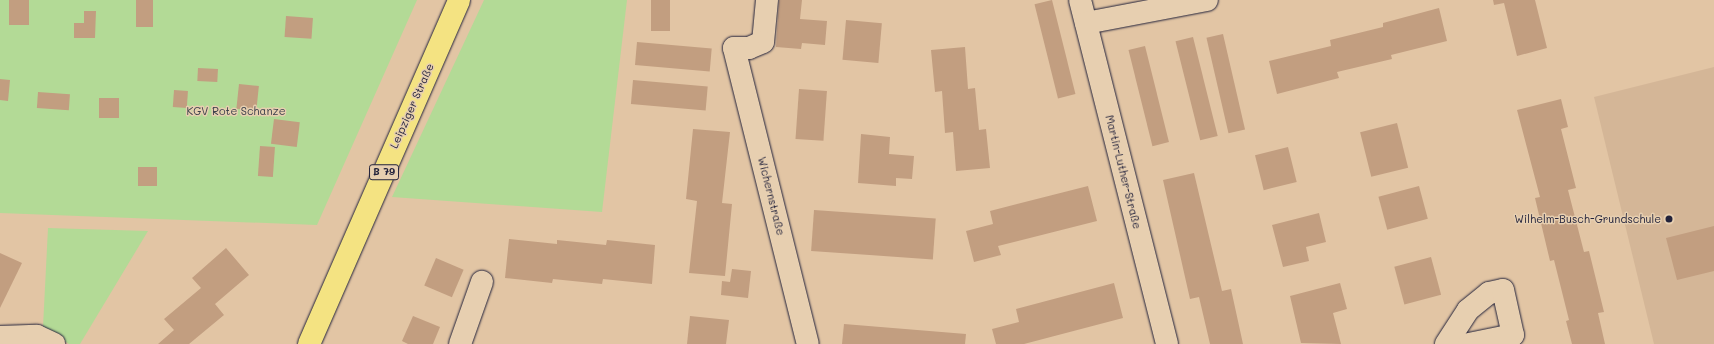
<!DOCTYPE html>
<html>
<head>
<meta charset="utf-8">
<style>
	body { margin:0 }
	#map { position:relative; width:1714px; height:344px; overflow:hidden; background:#e2c5a4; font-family:Mali,sans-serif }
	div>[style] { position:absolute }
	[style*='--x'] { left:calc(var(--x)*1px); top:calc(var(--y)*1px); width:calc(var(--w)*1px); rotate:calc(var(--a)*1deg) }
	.built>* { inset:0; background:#d4b697 }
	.green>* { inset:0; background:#b3da96 }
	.building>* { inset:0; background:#c29e80; transform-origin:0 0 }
	.roads { filter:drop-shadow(0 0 1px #22223b) drop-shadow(0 0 1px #22223b) }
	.minor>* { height:22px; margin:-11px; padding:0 11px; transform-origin:11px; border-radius:11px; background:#e7cfb0 }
	.major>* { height:22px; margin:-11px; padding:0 11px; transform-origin:11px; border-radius:11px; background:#f4e382 }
	.dots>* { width:11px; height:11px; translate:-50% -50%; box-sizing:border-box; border:2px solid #e7cfb0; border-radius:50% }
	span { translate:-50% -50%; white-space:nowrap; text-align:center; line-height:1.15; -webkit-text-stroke:3px #e7cfb0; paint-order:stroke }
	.shield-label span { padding:1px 3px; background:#e7cfb0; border:1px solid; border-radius:3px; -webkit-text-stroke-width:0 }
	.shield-label { font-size:10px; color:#22223b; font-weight:700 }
	.street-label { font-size:11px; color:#22223b }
	.park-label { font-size:11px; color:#383e49 }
	.poi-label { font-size:11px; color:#22223b }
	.right { translate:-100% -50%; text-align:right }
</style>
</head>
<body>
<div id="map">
	<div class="built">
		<i style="clip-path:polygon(1714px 67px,1714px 344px,1654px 344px,1594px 97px)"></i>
	</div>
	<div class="green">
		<i style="clip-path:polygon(0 0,417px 0,317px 225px,0 213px)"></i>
		<i style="clip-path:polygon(484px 0,627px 0,602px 212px,392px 197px)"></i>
		<i style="clip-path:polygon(48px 228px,148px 231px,80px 344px,69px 344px,43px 327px)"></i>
	</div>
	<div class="building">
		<i style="left:9px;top:0;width:20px;height:25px"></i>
		<i style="left:136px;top:0;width:17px;height:27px"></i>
		<i style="left:651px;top:0;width:19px;height:31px"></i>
		<i style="clip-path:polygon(779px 0,802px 0,800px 19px,827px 21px,825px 45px,802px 43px,801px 49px,776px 47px)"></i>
		<i style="left:1052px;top:0;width:97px;height:18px;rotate:76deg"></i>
		<i style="clip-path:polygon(1493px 0,1535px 0,1547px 48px,1517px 56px,1504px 3px,1494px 5px)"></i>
		<i style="clip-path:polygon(1439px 8px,1447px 41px,1391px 55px,1392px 59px,1337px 72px,1339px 78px,1277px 94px,1269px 61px,1331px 46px,1330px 40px,1383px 27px,1383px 23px)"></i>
		<i style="clip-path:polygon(84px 11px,96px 11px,95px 38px,74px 38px,74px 23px,84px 23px)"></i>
		<i style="left:286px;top:16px;width:27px;height:21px;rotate:4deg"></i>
		<i style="left:846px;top:20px;width:36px;height:40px;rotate:5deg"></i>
		<i style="left:1223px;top:34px;width:98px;height:17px;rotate:77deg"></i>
		<i style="left:1193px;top:37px;width:102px;height:18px;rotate:76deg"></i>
		<i style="left:637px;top:42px;width:75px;height:23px;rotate:5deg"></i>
		<i style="left:1145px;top:46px;width:99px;height:17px;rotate:76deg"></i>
		<i style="clip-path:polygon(965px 47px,968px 89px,975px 88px,979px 130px,986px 129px,990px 168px,956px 171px,953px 132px,945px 133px,942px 91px,935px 92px,931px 50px)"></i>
		<i style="left:198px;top:68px;width:20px;height:13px;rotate:3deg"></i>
		<i style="clip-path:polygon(0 79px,10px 80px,8px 101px,0 100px)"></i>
		<i style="left:633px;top:80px;width:75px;height:24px;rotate:5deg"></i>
		<i style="left:239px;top:84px;width:20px;height:25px;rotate:6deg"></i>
		<i style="left:799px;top:89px;width:28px;height:50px;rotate:4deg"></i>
		<i style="left:174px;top:90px;width:14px;height:17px;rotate:4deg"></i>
		<i style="left:38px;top:92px;width:32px;height:16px;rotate:4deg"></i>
		<i style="left:99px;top:98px;width:20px;height:20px"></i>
		<i style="clip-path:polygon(1561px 99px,1568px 127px,1561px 129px,1576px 188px,1568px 190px,1584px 252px,1589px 251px,1604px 312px,1598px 313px,1605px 344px,1572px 344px,1566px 321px,1569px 320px,1554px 260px,1550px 261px,1535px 198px,1540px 197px,1517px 110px)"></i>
		<i style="left:274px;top:119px;width:26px;height:25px;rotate:7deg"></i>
		<i style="left:1397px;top:123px;width:46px;height:38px;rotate:76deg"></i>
		<i style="clip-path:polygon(693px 129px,730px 132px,722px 203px,732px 204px,725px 276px,689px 273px,697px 201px,686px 199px)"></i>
		<i style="clip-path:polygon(861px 134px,890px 137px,889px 154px,914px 156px,912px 179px,896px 178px,896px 186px,858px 183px)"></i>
		<i style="left:260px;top:146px;width:15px;height:30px;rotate:4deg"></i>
		<i style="left:1288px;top:147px;width:36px;height:34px;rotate:76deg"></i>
		<i style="left:138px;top:167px;width:19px;height:19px"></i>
		<i style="clip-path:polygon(1194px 173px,1222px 291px,1231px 289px,1243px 344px,1210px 344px,1199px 297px,1190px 299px,1163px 180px)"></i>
		<i style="clip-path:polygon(1088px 186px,1097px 221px,998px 246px,1001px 255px,974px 262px,966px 231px,993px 224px,990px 211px)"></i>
		<i style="left:1419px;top:186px;width:34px;height:42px;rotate:75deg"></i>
		<i style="left:814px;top:210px;width:122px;height:41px;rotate:4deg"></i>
		<i style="clip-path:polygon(1319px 213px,1326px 242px,1306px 247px,1309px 261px,1283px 267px,1272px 225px)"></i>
		<i style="clip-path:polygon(1714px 226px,1714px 271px,1677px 280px,1666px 238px)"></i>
		<i style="clip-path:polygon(509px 239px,557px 244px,557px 240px,606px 245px,607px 240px,655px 245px,652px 284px,603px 279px,602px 284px,553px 279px,552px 283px,505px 278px)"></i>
		<i style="clip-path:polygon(226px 248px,249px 275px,215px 304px,224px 315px,189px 344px,158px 344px,174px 330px,164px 319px,201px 288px,192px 278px)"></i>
		<i style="clip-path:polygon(0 253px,22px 263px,0 308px)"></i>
		<i style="left:1431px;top:257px;width:39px;height:38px;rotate:75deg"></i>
		<i style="left:436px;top:258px;width:30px;height:30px;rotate:23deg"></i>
		<i style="clip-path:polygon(732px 269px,751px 271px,748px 298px,721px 295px,722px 281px,730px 282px)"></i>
		<i style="clip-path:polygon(1114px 283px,1123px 318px,1024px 344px,996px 344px,992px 329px,1019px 322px,1016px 309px)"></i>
		<i style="clip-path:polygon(1340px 283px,1347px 309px,1333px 313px,1341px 344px,1301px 343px,1290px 296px)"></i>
		<i style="clip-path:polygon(413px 316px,440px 327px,433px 344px,408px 344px,402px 341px)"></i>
		<i style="clip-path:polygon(690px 316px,729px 320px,726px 344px,687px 344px)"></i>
		<i style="clip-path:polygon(844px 324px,966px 334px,965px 344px,842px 344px)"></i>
	</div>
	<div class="roads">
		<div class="minor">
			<i style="--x:767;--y:0;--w:42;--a:95.4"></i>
			<i style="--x:763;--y:42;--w:15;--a:157"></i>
			<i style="--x:749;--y:48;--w:15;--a:180"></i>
			<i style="--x:734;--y:48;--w:305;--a:76"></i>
			<i style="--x:1080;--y:0;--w:355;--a:75.8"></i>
			<i style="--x:1086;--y:23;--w:123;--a:-10.8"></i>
			<i style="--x:0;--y:337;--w:37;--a:-2"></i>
			<i style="--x:37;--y:336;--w:19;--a:25"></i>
			<i style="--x:460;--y:344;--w:66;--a:-70.5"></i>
			<i style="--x:1446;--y:344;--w:40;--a:-57.1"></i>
			<i style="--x:1468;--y:310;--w:27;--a:-39"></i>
			<i style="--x:1489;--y:293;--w:14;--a:-12"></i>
			<i style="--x:1503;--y:290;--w:46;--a:77.5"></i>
			<i style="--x:1513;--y:335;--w:45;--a:168.4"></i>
		</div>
		<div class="major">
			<i style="--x:309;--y:344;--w:375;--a:-66.4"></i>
		</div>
	</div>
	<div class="dots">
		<i style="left:1669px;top:219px;background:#22223b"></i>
	</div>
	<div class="shield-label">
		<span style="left:384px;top:172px">B 79</span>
	</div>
	<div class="street-label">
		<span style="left:412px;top:106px;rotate:-66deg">Leipziger Straße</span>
		<span style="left:1123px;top:172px;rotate:76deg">Martin-Luther-Straße</span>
		<span style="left:771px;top:196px;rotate:76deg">Wichernstraße</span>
	</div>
	<div class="park-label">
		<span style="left:236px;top:111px">KGV Rote Schanze</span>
	</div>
	<div class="poi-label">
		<span class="right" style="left:1661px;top:219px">Wilhelm-Busch-Grundschule</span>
	</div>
</div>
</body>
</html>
